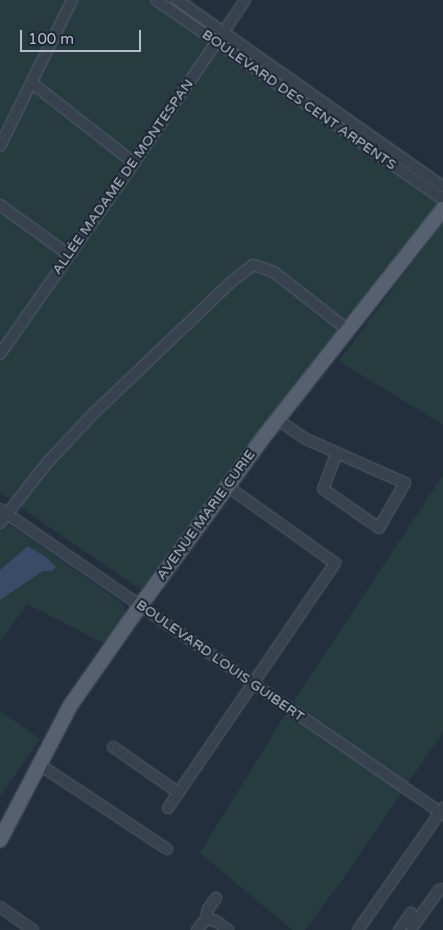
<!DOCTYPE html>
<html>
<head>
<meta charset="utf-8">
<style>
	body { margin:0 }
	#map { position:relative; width:443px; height:930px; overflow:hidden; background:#242f3e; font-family:"Varela Round",sans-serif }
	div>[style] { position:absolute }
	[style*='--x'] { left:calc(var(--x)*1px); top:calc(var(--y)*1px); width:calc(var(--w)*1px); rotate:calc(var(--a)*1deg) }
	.green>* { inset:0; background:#263c3f }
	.water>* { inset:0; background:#394c67 }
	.roads { filter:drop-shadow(0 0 1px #565f6c) drop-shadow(0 0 1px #565f6c) }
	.minor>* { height:10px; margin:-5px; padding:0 5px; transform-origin:5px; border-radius:5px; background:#38414e }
	.major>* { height:14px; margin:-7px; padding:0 7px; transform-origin:7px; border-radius:7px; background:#56606e }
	span { translate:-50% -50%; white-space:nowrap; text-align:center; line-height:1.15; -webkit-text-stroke:4.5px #1d2633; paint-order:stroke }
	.street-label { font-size:14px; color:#b4bcc9 }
	.scale { position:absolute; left:20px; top:30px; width:121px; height:22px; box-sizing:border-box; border:2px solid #b4bcc9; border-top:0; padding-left:6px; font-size:15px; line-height:18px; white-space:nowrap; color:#b4bcc9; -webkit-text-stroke:4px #1d2633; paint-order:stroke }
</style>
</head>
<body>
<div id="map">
	<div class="green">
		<i style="clip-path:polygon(0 0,191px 0,443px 178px,443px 197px,141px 590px,0 493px)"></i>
		<i style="clip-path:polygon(443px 222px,443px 425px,339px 361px)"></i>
		<i style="clip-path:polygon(443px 475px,443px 732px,345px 876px,305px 930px,292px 930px,200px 853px,291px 705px)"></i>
		<i style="clip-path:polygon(0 518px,124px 604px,125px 615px,105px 644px,27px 604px,0 642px)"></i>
		<i style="clip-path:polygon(0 711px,40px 739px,0 796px)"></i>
	</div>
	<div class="water">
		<i style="clip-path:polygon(28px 546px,47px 558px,56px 567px,52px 571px,43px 571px,0 600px,0 570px)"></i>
	</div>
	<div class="roads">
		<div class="minor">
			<i style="--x:156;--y:0;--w:345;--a:34.8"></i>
			<i style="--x:439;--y:197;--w:4;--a:0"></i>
			<i style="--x:177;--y:0;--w:325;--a:35.1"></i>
			<i style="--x:32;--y:83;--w:130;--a:38.1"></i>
			<i style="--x:0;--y:146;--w:163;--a:-63.7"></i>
			<i style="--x:0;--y:205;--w:85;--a:35.9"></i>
			<i style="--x:0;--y:354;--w:233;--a:-54.9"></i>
			<i style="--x:134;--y:163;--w:197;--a:-55.7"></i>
			<i style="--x:277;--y:419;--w:35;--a:35"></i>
			<i style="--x:306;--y:439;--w:108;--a:24"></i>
			<i style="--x:405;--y:483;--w:52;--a:120"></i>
			<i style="--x:379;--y:528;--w:68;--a:-145.1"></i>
			<i style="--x:323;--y:489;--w:39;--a:-69"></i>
			<i style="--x:0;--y:509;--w:538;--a:34.55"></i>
			<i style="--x:0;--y:523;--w:76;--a:-51.9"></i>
			<i style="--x:47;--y:463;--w:69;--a:-46.8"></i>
			<i style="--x:94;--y:413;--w:191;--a:-43.7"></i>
			<i style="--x:232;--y:281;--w:26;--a:-37"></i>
			<i style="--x:253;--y:265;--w:22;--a:18"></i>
			<i style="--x:274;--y:272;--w:94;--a:38.1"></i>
			<i style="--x:113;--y:747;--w:80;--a:34.9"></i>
			<i style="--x:40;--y:765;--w:152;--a:33.5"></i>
			<i style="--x:168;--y:808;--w:297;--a:-55.7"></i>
			<i style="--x:335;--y:563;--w:133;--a:-144.5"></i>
			<i style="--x:0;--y:907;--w:40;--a:34.9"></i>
			<i style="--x:206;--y:919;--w:10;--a:-79"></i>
			<i style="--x:208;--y:909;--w:14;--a:-54"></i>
			<i style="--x:412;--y:928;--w:47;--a:-54.6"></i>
			<i style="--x:439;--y:890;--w:4;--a:-14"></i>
			<i style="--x:197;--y:930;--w:14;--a:-51"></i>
			<i style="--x:206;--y:919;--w:10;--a:11"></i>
			<i style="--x:216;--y:921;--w:15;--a:37"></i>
			<i style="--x:358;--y:930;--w:149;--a:-55.1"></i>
			<i style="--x:399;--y:930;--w:21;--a:-55"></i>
		</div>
		<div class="major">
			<i style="--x:0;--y:840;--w:151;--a:-62.4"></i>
			<i style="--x:70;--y:706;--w:122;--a:-55"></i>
			<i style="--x:140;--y:606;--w:213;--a:-53.8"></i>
			<i style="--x:266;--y:434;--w:286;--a:-51.8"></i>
		</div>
	</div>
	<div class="street-label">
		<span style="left:299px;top:100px;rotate:35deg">BOULEVARD DES CENT ARPENTS</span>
		<span style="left:123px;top:177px;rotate:-55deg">ALLÉE MADAME DE MONTESPAN</span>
		<span style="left:206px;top:515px;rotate:-54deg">AVENUE MARIE CURIE</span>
		<span style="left:220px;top:661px;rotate:35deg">BOULEVARD LOUIS GUIBERT</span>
	</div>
	<div class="scale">100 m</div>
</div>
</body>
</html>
